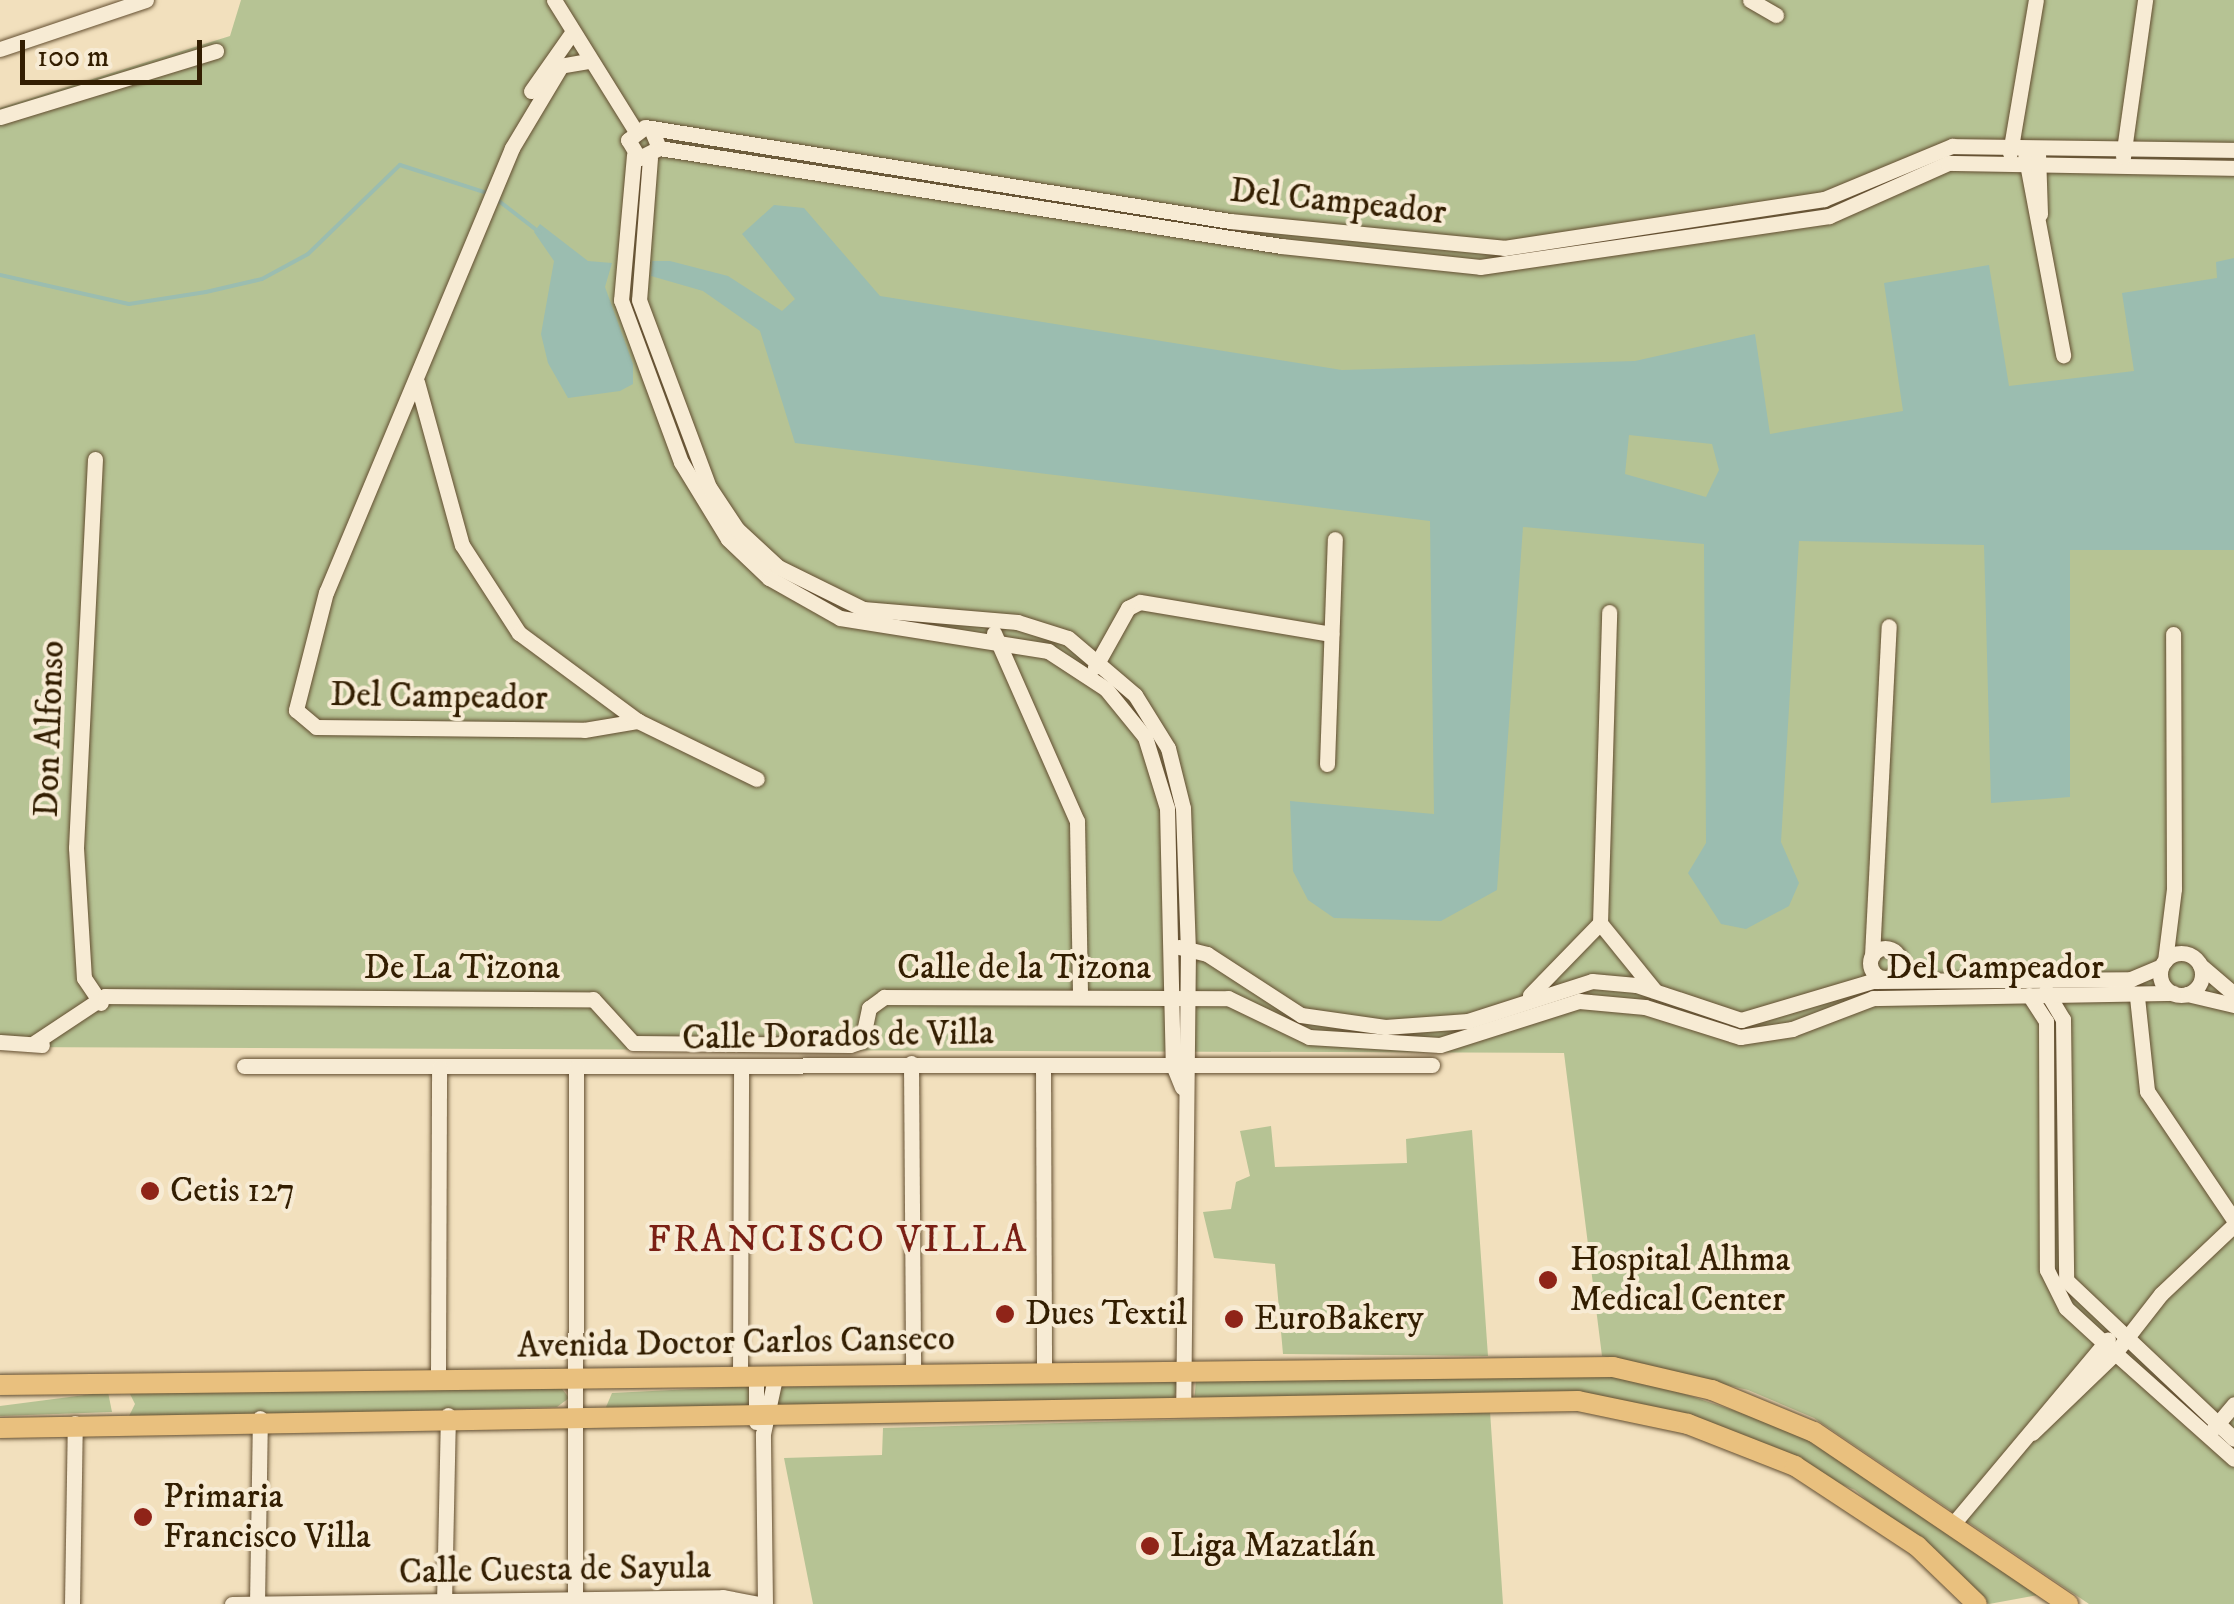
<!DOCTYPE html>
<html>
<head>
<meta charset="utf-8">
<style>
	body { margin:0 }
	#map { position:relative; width:2234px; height:1604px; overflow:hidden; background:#f2e0bd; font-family:"IM FELL DW Pica",serif }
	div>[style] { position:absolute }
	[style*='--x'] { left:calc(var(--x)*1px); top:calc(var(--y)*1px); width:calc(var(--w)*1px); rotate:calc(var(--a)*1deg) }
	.green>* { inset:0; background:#b6c394 }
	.water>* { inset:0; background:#9bbdb0 }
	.stream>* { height:4px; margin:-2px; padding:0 2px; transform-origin:2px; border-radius:2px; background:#9bbdb0 }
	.roads { filter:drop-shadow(0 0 2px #634e30) drop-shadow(0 0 2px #634e30) }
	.minor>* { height:15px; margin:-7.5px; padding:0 7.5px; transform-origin:7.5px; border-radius:7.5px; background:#f7ebd4 }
	.minor>.ring { margin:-7.5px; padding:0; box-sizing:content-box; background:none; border:15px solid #f7ebd4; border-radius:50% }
	.major>* { height:20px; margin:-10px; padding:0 10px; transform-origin:10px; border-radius:10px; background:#e9c07e }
	.dots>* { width:28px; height:28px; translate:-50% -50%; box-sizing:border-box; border:5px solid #f7ebd4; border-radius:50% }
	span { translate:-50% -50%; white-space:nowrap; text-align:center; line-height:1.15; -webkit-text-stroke:8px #f7ebd4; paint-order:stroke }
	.street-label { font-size:35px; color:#331e01 }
	.poi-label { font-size:35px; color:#331e01 }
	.left { translate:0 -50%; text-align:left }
	.neighbourhood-label { font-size:38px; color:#7a1f14; letter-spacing:2.5px }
	.scale { position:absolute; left:20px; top:40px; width:182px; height:45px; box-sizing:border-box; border:5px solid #331e01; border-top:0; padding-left:12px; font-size:30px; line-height:35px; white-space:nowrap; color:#331e01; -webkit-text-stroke:8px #f7ebd4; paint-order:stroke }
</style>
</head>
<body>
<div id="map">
	<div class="green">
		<i style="clip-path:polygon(241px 0,2234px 0,2234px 1604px,2089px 1604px,1814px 1418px,1748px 1390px,1602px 1356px,1564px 1053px,0 1047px,0 108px,230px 36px)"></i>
		<i style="clip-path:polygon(1271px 1126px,1275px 1167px,1407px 1163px,1406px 1139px,1472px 1130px,1488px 1356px,1283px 1354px,1275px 1264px,1214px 1258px,1203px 1212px,1231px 1209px,1236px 1182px,1250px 1176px,1240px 1131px)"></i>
		<i style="clip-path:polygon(1565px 1370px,1640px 1379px,1795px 1431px,1888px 1484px,2038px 1595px,1989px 1604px,1855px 1490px,1664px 1410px,1194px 1405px,1196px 1379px)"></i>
		<i style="clip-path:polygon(1180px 1382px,1173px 1400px,775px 1412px,782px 1387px)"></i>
		<i style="clip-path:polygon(560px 1386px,569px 1398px,557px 1407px,128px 1418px,135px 1404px,128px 1390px)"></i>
		<i style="clip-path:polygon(753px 1386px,750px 1411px,610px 1417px,606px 1407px,612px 1393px)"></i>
		<i style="clip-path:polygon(108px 1392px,112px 1412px,0 1416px,0 1406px)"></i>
		<i style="clip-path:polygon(1490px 1411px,1503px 1604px,813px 1604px,784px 1458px,882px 1455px,883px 1428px)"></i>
	</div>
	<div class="water">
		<i style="clip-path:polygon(evenodd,774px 205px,804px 208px,880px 296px,1342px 370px,1635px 361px,1755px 334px,1770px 434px,1903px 411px,1884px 283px,1989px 265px,2009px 386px,2134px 371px,2122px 293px,2217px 278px,2216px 262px,2234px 258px,2234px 550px,2070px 550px,2070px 797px,1991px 803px,1984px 545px,1799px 541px,1781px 842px,1799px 883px,1789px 906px,1746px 929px,1721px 924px,1688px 873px,1706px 843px,1704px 544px,1523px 527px,1497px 890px,1441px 921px,1334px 918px,1308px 900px,1293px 871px,1290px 801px,1434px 814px,1430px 521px,795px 443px,760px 331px,703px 291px,651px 276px,652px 261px,670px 261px,728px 276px,782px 311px,795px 299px,742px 234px,774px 205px,1629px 435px,1712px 444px,1719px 470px,1706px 497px,1625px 474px,1629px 435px)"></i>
		<i style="clip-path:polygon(540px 224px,588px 261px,612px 263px,605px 287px,633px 364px,633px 384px,620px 391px,568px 398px,548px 363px,541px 334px,554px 261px,534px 232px)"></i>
	</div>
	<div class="stream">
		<i style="--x:495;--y:198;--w:56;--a:37.7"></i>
		<i style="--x:0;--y:275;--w:132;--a:12.7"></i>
		<i style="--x:129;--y:304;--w:78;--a:-8.9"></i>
		<i style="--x:206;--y:292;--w:57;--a:-13.1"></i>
		<i style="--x:262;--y:279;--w:52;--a:-28.5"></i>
		<i style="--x:308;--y:254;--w:128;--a:-44.1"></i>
		<i style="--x:400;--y:165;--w:91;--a:17.8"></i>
	</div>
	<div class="roads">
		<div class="minor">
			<i style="--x:554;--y:0;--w:153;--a:58.1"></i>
			<i style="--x:1750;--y:0;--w:30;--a:30"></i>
			<i style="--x:0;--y:49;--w:154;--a:-18.6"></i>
			<i style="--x:588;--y:61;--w:27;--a:170"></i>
			<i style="--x:561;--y:66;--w:96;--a:120.9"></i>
			<i style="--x:512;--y:148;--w:481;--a:112.7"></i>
			<i style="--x:326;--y:592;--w:122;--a:104.3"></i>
			<i style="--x:296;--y:710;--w:26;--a:40"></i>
			<i style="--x:316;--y:727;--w:268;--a:0.6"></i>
			<i style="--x:584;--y:730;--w:55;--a:-9.5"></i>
			<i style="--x:531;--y:91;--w:70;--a:-54.9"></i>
			<i style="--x:0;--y:117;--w:226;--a:-17"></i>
			<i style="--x:651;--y:129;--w:21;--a:67"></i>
			<i style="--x:659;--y:148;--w:22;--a:153"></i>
			<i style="--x:639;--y:158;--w:21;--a:-121"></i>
			<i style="--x:628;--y:140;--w:21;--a:-37"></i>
			<i style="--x:645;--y:127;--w:593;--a:9.13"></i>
			<i style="--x:1230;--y:221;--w:275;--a:5.6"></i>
			<i style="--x:1504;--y:248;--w:324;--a:-8.7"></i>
			<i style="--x:1824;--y:199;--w:139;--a:-22.5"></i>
			<i style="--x:1952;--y:146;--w:282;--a:0.8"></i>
			<i style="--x:659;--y:148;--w:630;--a:8.95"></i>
			<i style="--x:1281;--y:246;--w:200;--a:6"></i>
			<i style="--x:1480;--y:267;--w:353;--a:-8.3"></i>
			<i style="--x:1829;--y:216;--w:130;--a:-24"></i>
			<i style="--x:1948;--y:163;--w:286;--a:1"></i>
			<i style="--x:2010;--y:153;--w:155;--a:-80.4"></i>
			<i style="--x:2025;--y:153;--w:206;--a:79.3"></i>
			<i style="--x:2038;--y:153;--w:61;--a:88.1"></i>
			<i style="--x:634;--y:155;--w:146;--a:95.1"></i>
			<i style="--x:621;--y:300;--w:173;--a:69.7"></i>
			<i style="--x:681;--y:462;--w:90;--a:58.6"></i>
			<i style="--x:728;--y:539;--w:57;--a:43.6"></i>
			<i style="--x:769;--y:578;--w:81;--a:29.4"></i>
			<i style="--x:840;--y:618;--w:211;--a:9"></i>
			<i style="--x:1048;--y:651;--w:69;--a:33.2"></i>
			<i style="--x:1106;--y:689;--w:62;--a:50.9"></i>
			<i style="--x:1145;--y:737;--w:74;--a:72.8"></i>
			<i style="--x:1167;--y:808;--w:257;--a:88.7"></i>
			<i style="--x:1173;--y:1065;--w:24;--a:68"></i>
			<i style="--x:2123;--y:157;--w:159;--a:-82"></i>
			<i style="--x:650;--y:158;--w:142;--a:94.4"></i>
			<i style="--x:639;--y:300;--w:200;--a:69.5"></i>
			<i style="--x:709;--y:487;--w:50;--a:56.3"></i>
			<i style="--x:737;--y:529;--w:56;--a:42.8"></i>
			<i style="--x:778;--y:567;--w:95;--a:26.3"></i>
			<i style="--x:863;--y:609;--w:155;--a:4.8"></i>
			<i style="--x:1017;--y:622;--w:53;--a:17.4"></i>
			<i style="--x:1068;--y:638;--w:88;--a:40.4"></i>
			<i style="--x:1135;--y:695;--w:62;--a:58.1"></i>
			<i style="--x:1168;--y:748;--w:62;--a:76"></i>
			<i style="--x:1183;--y:808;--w:141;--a:88"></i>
			<i style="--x:1188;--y:949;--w:459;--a:90.6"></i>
			<i style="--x:417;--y:382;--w:169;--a:74.6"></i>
			<i style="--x:462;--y:545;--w:105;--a:57.1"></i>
			<i style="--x:519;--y:633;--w:148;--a:36.5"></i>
			<i style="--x:638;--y:721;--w:132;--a:26"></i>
			<i style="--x:95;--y:459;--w:389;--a:92.8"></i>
			<i style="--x:76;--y:848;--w:130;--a:86.5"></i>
			<i style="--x:84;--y:978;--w:30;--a:56"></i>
			<i style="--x:994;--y:633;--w:206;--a:66.2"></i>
			<i style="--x:1077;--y:821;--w:175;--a:89"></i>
			<i style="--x:1095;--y:667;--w:68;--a:-60.8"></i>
			<i style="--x:1128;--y:608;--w:13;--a:-27"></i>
			<i style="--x:1140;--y:602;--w:194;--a:9.5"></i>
			<i style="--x:1327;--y:764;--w:225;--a:-88"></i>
			<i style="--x:1600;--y:923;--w:311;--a:-88.3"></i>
			<i style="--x:1600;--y:923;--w:87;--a:51"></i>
			<i style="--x:1179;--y:947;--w:29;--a:14"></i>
			<i style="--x:1207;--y:954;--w:112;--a:33"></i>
			<i style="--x:1301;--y:1015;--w:85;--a:8.1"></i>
			<i style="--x:1385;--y:1027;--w:83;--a:-4.1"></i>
			<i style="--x:1468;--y:1021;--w:130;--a:-17.9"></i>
			<i style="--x:1592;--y:981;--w:44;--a:5.2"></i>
			<i style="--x:1636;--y:985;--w:111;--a:18.4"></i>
			<i style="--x:1741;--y:1020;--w:138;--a:-16.5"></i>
			<i style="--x:1873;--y:981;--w:258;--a:-0.4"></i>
			<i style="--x:2131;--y:979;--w:33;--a:-23"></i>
			<i class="ring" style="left:1870px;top:948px;width:15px;height:15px"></i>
			<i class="ring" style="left:2160px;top:953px;width:27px;height:27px"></i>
			<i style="--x:1872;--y:956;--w:330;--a:-87.1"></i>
			<i style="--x:2165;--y:961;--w:73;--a:-82.9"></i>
			<i style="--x:2174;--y:889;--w:255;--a:-90.2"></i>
			<i style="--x:2200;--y:965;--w:45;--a:40.5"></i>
			<i style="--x:2046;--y:991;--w:33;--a:59"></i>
			<i style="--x:2063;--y:1019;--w:261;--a:89.3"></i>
			<i style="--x:2066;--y:1280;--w:231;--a:43.4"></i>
			<i style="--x:2187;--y:994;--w:48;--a:13.2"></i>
			<i style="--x:1530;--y:995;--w:100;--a:-45.8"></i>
			<i style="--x:2029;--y:995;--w:31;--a:57"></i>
			<i style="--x:2046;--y:1021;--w:249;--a:89.8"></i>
			<i style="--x:2047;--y:1270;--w:42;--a:63.4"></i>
			<i style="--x:2066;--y:1308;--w:67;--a:42.6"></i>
			<i style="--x:2115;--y:1353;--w:75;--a:-52.1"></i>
			<i style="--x:2161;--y:1294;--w:100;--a:-43.4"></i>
			<i style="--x:2137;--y:997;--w:95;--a:83.9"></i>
			<i style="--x:2147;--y:1091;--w:156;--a:56"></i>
			<i style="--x:0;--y:1042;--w:42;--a:4.1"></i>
			<i style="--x:34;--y:1043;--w:85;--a:-33.5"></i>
			<i style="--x:105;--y:996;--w:488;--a:0.4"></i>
			<i style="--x:593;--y:999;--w:59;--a:47.7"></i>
			<i style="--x:633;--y:1043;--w:217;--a:0.5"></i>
			<i style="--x:850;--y:1045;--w:13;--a:-18"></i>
			<i style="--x:862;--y:1041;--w:34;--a:-78"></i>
			<i style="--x:869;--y:1008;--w:19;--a:-36"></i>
			<i style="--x:884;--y:997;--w:344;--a:0.2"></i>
			<i style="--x:1228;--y:998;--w:90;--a:25.7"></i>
			<i style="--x:1309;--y:1037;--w:131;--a:3.5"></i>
			<i style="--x:1440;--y:1045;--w:146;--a:-17.6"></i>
			<i style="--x:1579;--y:1001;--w:66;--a:5.2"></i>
			<i style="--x:1645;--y:1007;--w:100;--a:17.5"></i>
			<i style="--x:1740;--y:1037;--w:53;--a:-8.7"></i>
			<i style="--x:1792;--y:1029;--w:87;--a:-20.9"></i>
			<i style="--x:1873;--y:998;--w:300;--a:-1"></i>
			<i style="--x:911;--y:1063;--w:311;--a:89.6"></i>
			<i style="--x:1043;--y:1065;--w:305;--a:89.8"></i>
			<i style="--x:244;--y:1066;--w:1188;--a:-0.05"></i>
			<i style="--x:438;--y:1377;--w:310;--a:-89.8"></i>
			<i style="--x:740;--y:1377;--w:310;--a:-89.8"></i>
			<i style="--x:756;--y:1378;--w:44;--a:90"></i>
			<i style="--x:2214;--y:1428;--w:31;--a:-50"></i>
			<i style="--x:2032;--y:1433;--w:115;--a:-43.9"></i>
			<i style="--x:2115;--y:1353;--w:159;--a:41.7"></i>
			<i style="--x:1953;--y:1524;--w:241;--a:-50"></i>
			<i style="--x:72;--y:1604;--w:181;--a:-89.1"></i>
			<i style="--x:232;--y:1604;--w:491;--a:-0.8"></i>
			<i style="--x:723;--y:1597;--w:37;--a:11"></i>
			<i style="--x:257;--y:1604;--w:186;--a:-89.1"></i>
			<i style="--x:444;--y:1604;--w:189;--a:-88.8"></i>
			<i style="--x:575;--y:1604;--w:536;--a:-89.89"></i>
			<i style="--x:765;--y:1604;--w:170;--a:-90.7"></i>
			<i style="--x:763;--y:1434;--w:57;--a:-77.9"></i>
		</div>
		<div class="major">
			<i style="--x:0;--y:1385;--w:1613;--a:-0.64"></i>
			<i style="--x:1613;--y:1367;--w:102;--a:13.1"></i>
			<i style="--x:1712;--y:1390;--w:110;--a:22.4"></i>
			<i style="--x:1814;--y:1432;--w:307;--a:34.1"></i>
			<i style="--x:0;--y:1428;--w:1578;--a:-0.98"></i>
			<i style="--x:1578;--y:1401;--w:112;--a:11.8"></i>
			<i style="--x:1688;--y:1424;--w:115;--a:21.4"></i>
			<i style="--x:1795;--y:1466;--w:146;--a:33.3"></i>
			<i style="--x:1917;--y:1546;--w:83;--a:44"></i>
		</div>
	</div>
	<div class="dots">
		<i style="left:150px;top:1191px;background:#8f2418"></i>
		<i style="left:1548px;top:1280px;background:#8f2418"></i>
		<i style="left:1005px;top:1314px;background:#8f2418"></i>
		<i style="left:1234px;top:1319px;background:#8f2418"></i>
		<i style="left:143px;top:1517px;background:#8f2418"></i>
		<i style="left:1150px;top:1546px;background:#8f2418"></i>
	</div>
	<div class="street-label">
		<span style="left:1338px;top:202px;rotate:6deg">Del Campeador</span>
		<span style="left:439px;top:697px;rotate:1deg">Del Campeador</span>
		<span style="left:50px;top:729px;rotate:-88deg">Don Alfonso</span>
		<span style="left:462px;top:968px">De La Tizona</span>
		<span style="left:1024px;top:968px">Calle de la Tizona</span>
		<span style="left:1995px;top:968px">Del Campeador</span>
		<span style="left:838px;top:1036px;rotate:-1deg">Calle Dorados de Villa</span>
		<span style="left:736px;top:1343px;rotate:-1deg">Avenida Doctor Carlos Canseco</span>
		<span style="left:555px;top:1570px;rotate:-1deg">Calle Cuesta de Sayula</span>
	</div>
	<div class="poi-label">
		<span class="left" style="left:170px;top:1191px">Cetis 127</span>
		<span class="left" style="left:1570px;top:1280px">Hospital Alhma<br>Medical Center</span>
		<span class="left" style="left:1025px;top:1314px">Dues Textil</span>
		<span class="left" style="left:1254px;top:1319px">EuroBakery</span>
		<span class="left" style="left:163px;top:1517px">Primaria<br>Francisco Villa</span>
		<span class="left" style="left:1170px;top:1546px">Liga Mazatlán</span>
	</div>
	<div class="neighbourhood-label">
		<span style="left:838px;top:1241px">FRANCISCO VILLA</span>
	</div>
	<div class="scale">100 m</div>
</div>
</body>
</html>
